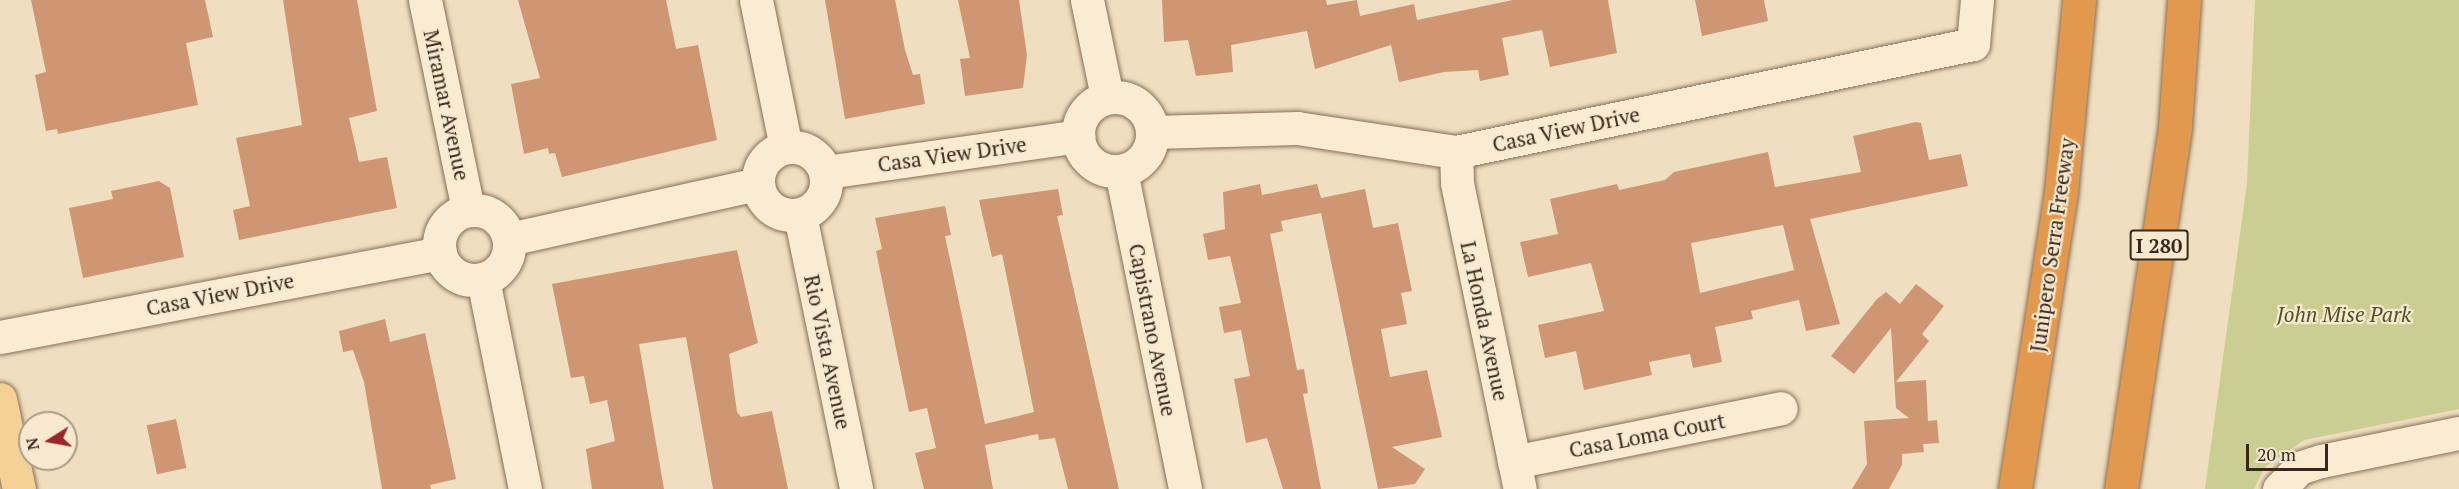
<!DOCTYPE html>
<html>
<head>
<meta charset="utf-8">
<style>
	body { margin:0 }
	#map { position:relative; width:2459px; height:489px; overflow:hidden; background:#efdfc0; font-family:"PT Serif",serif }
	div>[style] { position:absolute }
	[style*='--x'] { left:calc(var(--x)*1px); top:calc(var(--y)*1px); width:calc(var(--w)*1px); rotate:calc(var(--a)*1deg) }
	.green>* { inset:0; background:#cace93 }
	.building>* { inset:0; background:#cf9674; transform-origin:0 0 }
	.roads { filter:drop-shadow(0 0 2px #896f57) drop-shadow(0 0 2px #896f57) }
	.minor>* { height:33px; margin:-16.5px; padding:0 16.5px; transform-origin:16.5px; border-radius:16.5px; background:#faecd3 }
	.minor>.ring { margin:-16.5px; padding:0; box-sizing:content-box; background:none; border:33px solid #faecd3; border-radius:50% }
	.major>* { height:33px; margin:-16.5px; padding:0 16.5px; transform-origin:16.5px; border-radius:16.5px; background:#f4d296 }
	.highway>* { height:33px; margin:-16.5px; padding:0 16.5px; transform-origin:16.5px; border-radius:16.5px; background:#e2994d }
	span { translate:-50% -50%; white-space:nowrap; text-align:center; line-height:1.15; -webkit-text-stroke:4.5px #f6e9d0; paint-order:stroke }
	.shield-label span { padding:2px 4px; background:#f6e9d0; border:2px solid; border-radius:4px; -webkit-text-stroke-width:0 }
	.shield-label { font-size:20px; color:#38281c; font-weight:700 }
	.street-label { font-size:21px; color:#38281c }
	.park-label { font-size:21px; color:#4b5522; font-style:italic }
	.north { position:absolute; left:18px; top:411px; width:60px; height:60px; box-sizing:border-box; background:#f6e9d0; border:2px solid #aa9c88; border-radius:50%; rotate:259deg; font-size:16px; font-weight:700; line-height:24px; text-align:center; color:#38281c }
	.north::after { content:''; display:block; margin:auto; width:21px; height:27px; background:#9a252c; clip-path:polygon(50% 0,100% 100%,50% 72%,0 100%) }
	.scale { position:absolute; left:2246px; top:444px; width:82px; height:27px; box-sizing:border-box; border:3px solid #38281c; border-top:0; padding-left:8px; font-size:18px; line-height:21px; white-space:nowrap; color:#38281c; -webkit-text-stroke:4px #f6e9d0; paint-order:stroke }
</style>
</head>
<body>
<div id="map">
	<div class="green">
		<i style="clip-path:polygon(2255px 0,2459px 0,2459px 409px,2304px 440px,2265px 467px,2254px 489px,2205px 489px,2247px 183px)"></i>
	</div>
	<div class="building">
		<i style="clip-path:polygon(31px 0,205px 0,213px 37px,186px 43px,198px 105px,58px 134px,57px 129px,46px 131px,35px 75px,46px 72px)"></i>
		<i style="clip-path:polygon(283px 0,357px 0,377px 111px,349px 118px,359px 162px,387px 157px,397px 208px,239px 240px,233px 210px,250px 206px,236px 138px,302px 125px)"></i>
		<i style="clip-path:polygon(518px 0,666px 0,676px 49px,698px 45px,717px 140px,562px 177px,555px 153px,549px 154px,548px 148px,524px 154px,511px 84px,540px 78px)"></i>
		<i style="clip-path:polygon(825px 0,895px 0,905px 50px,913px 75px,920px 74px,925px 104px,845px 119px)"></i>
		<i style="clip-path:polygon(958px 0,1019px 0,1027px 55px,1023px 88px,965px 96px,960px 59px,970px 58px)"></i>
		<i style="clip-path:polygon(1162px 0,1326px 0,1327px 5px,1357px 0,1360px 16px,1414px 4px,1417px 20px,1513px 0,1608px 0,1617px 53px,1550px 67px,1542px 30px,1502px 38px,1509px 75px,1480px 81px,1478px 70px,1444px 72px,1399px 82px,1391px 45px,1315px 69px,1307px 31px,1231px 45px,1233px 72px,1196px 76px,1188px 40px,1164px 42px)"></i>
		<i style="clip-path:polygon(1695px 0,1764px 0,1768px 21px,1702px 36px)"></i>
		<i style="clip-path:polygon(evenodd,1916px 122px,1921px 123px,1929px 160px,1961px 154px,1968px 186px,1810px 219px,1840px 324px,1806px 331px,1799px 300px,1751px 311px,1753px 319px,1715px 327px,1722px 362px,1693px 368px,1690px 354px,1649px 362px,1652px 375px,1584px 390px,1576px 351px,1545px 358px,1538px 325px,1604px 311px,1591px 263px,1528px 277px,1520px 242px,1558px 234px,1550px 199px,1617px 184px,1619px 190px,1665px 180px,1674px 172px,1768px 152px,1775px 187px,1861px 172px,1853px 136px,1916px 122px,1783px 225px,1794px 270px,1700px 293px,1691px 243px,1783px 225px)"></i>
		<i style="clip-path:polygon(159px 181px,170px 188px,184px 257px,83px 278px,69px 208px,113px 199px,111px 191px)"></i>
		<i style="clip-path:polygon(1260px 184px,1262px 195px,1317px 184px,1321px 198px,1365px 189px,1373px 228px,1398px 223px,1412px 291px,1401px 293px,1407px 324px,1381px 329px,1390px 377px,1427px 370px,1442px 437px,1392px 447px,1425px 469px,1415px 484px,1378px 489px,1321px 213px,1281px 221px,1283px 231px,1270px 234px,1297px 370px,1304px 369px,1308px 393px,1303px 394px,1321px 489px,1283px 489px,1267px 438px,1246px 443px,1234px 379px,1250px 376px,1241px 330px,1224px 333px,1219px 307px,1241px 303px,1230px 256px,1208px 260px,1203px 234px,1225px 229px,1223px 192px)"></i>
		<i style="clip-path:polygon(1058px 189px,1063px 215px,1057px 216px,1119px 489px,1068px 489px,1055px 438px,1039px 440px,1038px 434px,985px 445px,993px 489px,924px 489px,915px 453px,936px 448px,927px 408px,909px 412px,876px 251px,882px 249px,875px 218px,945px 206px,951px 235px,945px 236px,985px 424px,1034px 412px,1002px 254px,992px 257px,979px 200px)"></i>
		<i style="clip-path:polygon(737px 250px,758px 343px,729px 354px,737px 412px,741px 417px,772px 411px,788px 489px,713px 489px,686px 337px,639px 344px,664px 489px,592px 489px,586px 449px,615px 441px,607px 400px,590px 404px,584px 376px,571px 378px,552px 284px)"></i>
		<i style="clip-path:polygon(1916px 284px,1944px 306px,1922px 334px,1929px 341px,1896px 382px,1926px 380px,1928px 421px,1937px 420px,1939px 443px,1923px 444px,1924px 452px,1902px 454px,1902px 465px,1889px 489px,1852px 489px,1867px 464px,1864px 421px,1909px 418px,1896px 408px,1891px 328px,1854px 374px,1831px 356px,1877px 299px,1886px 292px,1900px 304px)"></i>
		<i style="clip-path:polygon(385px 319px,390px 342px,425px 333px,456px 479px,430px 485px,431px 489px,382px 489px,364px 382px,353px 350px,343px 352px,339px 331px)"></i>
		<i style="left:176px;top:419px;width:50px;height:30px;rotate:78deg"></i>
	</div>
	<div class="roads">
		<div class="minor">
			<i style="--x:425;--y:0;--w:214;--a:78.4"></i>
			<i style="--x:756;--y:0;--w:150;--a:78.5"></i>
			<i style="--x:1087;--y:0;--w:99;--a:78.3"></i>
			<i class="ring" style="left:1078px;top:97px;width:41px;height:41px"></i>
			<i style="--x:1153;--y:132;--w:144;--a:-1.6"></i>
			<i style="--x:1297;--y:128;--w:161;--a:8.6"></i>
			<i style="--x:1456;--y:152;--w:528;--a:-11.8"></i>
			<i style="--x:1973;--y:44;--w:44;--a:-84.8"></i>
			<i class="ring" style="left:758px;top:147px;width:35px;height:35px"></i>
			<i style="--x:1456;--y:152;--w:31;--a:88"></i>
			<i style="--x:1457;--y:183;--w:312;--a:78.4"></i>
			<i style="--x:1121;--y:171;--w:324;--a:78.6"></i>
			<i style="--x:826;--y:172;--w:255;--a:-8.1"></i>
			<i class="ring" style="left:439px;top:210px;width:37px;height:37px"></i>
			<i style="--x:800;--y:215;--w:280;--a:78.4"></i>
			<i style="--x:509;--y:239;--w:255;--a:-12.5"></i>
			<i style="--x:483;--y:279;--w:214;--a:78.7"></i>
			<i style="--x:0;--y:337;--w:448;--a:-10.8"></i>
			<i style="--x:1514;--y:462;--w:272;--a:-11.4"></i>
			<i style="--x:2279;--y:489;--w:29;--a:-46"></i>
			<i style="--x:2299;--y:468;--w:23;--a:-18"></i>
			<i style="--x:2321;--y:461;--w:141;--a:-11.5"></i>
		</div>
		<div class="major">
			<i style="--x:0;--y:399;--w:92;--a:78.1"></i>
		</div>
		<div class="highway">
			<i style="--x:2015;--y:489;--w:301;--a:-81.2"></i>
			<i style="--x:2061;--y:192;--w:193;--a:-84.6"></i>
			<i style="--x:2121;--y:489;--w:367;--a:-81.5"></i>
			<i style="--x:2175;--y:126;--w:126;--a:-85.9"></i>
		</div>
	</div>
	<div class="shield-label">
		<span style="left:2159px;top:245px">I 280</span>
	</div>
	<div class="street-label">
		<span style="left:447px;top:105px;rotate:78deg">Miramar Avenue</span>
		<span style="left:1566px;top:129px;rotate:-12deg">Casa View Drive</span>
		<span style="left:952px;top:154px;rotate:-8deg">Casa View Drive</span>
		<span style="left:2052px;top:245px;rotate:-82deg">Junipero Serra Freeway</span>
		<span style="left:220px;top:294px;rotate:-11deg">Casa View Drive</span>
		<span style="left:1485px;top:321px;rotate:78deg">La Honda Avenue</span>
		<span style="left:1153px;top:330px;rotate:79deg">Capistrano Avenue</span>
		<span style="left:828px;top:352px;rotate:78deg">Rio Vista Avenue</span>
		<span style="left:1647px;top:435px;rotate:-11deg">Casa Loma Court</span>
	</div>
	<div class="park-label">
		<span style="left:2344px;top:314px">John Mise Park</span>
	</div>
	<div class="north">N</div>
	<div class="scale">20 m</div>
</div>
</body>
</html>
